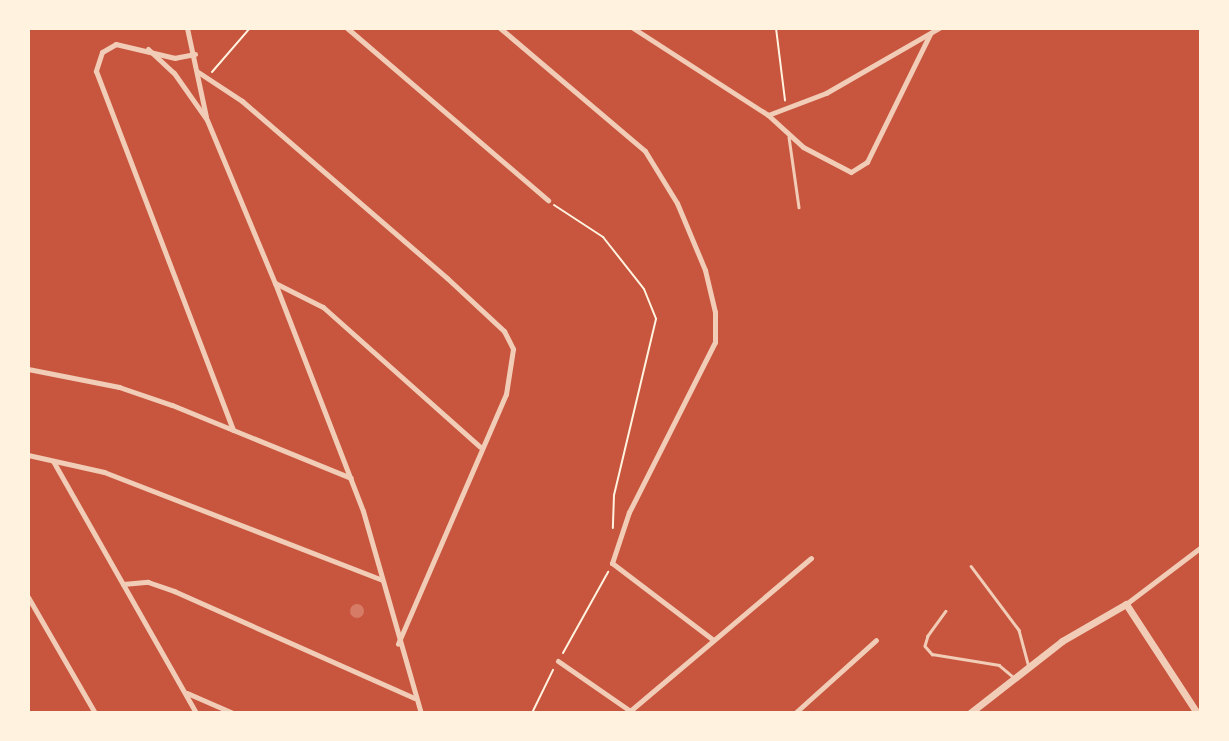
<!DOCTYPE html>
<html>
<head>
<meta charset="utf-8">
<style>
	body { margin:0 }
	#map { position:relative; width:1229px; height:741px; overflow:hidden; background:#c8553d; font-family:"Space Grotesk",sans-serif }
	div>[style] { position:absolute }
	[style*='--x'] { left:calc(var(--x)*1px); top:calc(var(--y)*1px); width:calc(var(--w)*1px); rotate:calc(var(--a)*1deg) }
	.building>* { inset:0; background:#d67c66 }
	.round { border-radius:50% }
	.path>* { height:2px; margin:-1px; padding:0 1px; transform-origin:1px; border-radius:1px; background:#fff3e0 }
	.service>* { height:2.5px; margin:-1.25px; padding:0 1.25px; transform-origin:1.25px; border-radius:1.25px; background:#f1ccb7 }
	.minor>* { height:5px; margin:-2.5px; padding:0 2.5px; transform-origin:2.5px; border-radius:2.5px; background:#f1ccb7 }
	.tertiary>* { height:7px; margin:-3.5px; padding:0 3.5px; transform-origin:3.5px; border-radius:3.5px; background:#f1ccb7 }
	span { translate:-50% -50%; white-space:nowrap; text-align:center; line-height:1.15; -webkit-text-stroke:6px #fff3e0; paint-order:stroke }
	.frame { position:absolute; inset:0; border:30px solid #fff3e0; pointer-events:none }
</style>
</head>
<body>
<div id="map">
	<div class="building">
		<i class="round" style="left:350px;top:604px;width:14px;height:14px"></i>
	</div>
	<div class="path">
		<i style="--x:776;--y:28;--w:73;--a:82.9"></i>
		<i style="--x:212;--y:72;--w:58;--a:-49.2"></i>
		<i style="--x:554;--y:205;--w:59;--a:33.1"></i>
		<i style="--x:603;--y:237;--w:66;--a:51.7"></i>
		<i style="--x:644;--y:289;--w:32;--a:68"></i>
		<i style="--x:656;--y:319;--w:181;--a:103.4"></i>
		<i style="--x:614;--y:495;--w:33;--a:92"></i>
		<i style="--x:563;--y:653;--w:93;--a:-60.9"></i>
		<i style="--x:532;--y:713;--w:48;--a:-64"></i>
	</div>
	<div class="service">
		<i style="--x:789;--y:137;--w:71;--a:81.9"></i>
		<i style="--x:971;--y:566;--w:80;--a:53.1"></i>
		<i style="--x:1019;--y:630;--w:35;--a:75"></i>
		<i style="--x:946;--y:611;--w:31;--a:126"></i>
		<i style="--x:928;--y:636;--w:10;--a:107"></i>
		<i style="--x:925;--y:646;--w:11;--a:49"></i>
		<i style="--x:932;--y:654;--w:68;--a:9.3"></i>
		<i style="--x:999;--y:665;--w:17;--a:40"></i>
	</div>
	<div class="minor">
		<i style="--x:187;--y:28;--w:91;--a:77.9"></i>
		<i style="--x:347;--y:28;--w:265;--a:40.6"></i>
		<i style="--x:500;--y:28;--w:190;--a:40.3"></i>
		<i style="--x:645;--y:151;--w:61;--a:58.4"></i>
		<i style="--x:677;--y:203;--w:73;--a:67.3"></i>
		<i style="--x:705;--y:270;--w:43;--a:76.6"></i>
		<i style="--x:715;--y:312;--w:30;--a:90"></i>
		<i style="--x:715;--y:342;--w:191;--a:116.8"></i>
		<i style="--x:629;--y:512;--w:54;--a:108.4"></i>
		<i style="--x:612;--y:563;--w:126;--a:37.2"></i>
		<i style="--x:633;--y:28;--w:161;--a:32.8"></i>
		<i style="--x:768;--y:115;--w:47;--a:42.4"></i>
		<i style="--x:803;--y:147;--w:54;--a:27.5"></i>
		<i style="--x:851;--y:172;--w:19;--a:-32"></i>
		<i style="--x:867;--y:162;--w:143;--a:-63.8"></i>
		<i style="--x:148;--y:49;--w:35;--a:43"></i>
		<i style="--x:174;--y:73;--w:57;--a:54.9"></i>
		<i style="--x:207;--y:120;--w:177;--a:67.4"></i>
		<i style="--x:275;--y:283;--w:244;--a:68.9"></i>
		<i style="--x:363;--y:511;--w:210;--a:74"></i>
		<i style="--x:195;--y:54;--w:20;--a:169"></i>
		<i style="--x:175;--y:58;--w:61;--a:-166.7"></i>
		<i style="--x:116;--y:44;--w:16;--a:150"></i>
		<i style="--x:102;--y:52;--w:20;--a:108"></i>
		<i style="--x:96;--y:71;--w:384;--a:69.1"></i>
		<i style="--x:198;--y:72;--w:53;--a:33.4"></i>
		<i style="--x:242;--y:101;--w:271;--a:40.8"></i>
		<i style="--x:447;--y:278;--w:78;--a:42.9"></i>
		<i style="--x:504;--y:331;--w:20;--a:63"></i>
		<i style="--x:513;--y:349;--w:46;--a:98.8"></i>
		<i style="--x:506;--y:394;--w:272;--a:113.4"></i>
		<i style="--x:768;--y:115;--w:62;--a:-20.8"></i>
		<i style="--x:826;--y:93;--w:130;--a:-29.9"></i>
		<i style="--x:275;--y:283;--w:54;--a:26.6"></i>
		<i style="--x:323;--y:307;--w:210;--a:41.7"></i>
		<i style="--x:28;--y:369;--w:93;--a:11.2"></i>
		<i style="--x:119;--y:387;--w:56;--a:18.8"></i>
		<i style="--x:172;--y:405;--w:193;--a:22.2"></i>
		<i style="--x:28;--y:455;--w:78;--a:12.6"></i>
		<i style="--x:104;--y:472;--w:298;--a:21.2"></i>
		<i style="--x:53;--y:461;--w:290;--a:60.4"></i>
		<i style="--x:123;--y:584;--w:25;--a:-5"></i>
		<i style="--x:148;--y:582;--w:28;--a:19"></i>
		<i style="--x:174;--y:591;--w:263;--a:24"></i>
		<i style="--x:28;--y:597;--w:134;--a:60"></i>
		<i style="--x:1126;--y:604;--w:94;--a:-37.2"></i>
		<i style="--x:558;--y:661;--w:91;--a:34.7"></i>
		<i style="--x:187;--y:693;--w:50;--a:23.5"></i>
		<i style="--x:630;--y:711;--w:237;--a:-40.2"></i>
		<i style="--x:795;--y:713;--w:109;--a:-42"></i>
	</div>
	<div class="tertiary">
		<i style="--x:970;--y:713;--w:117;--a:-38"></i>
		<i style="--x:1062;--y:641;--w:74;--a:-30"></i>
		<i style="--x:1126;--y:604;--w:130;--a:56.9"></i>
	</div>
	<div class="frame"></div>
</div>
</body>
</html>
